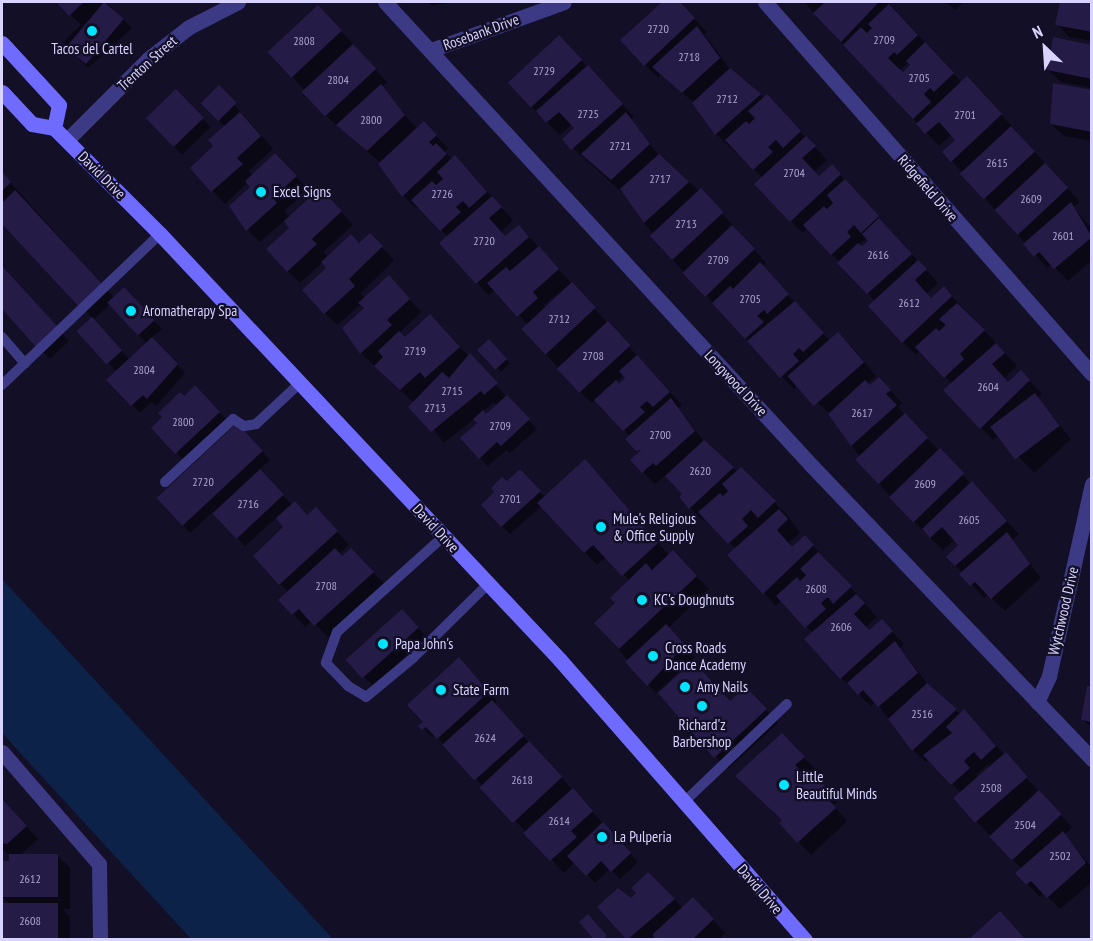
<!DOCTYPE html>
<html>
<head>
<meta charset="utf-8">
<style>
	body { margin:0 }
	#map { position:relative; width:1093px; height:941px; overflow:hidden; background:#130f26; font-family:"PT Sans Narrow",sans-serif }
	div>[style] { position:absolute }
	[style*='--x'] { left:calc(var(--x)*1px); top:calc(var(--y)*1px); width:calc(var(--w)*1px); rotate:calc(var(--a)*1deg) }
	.water>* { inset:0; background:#0c2248 }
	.shadow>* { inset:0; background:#0007; transform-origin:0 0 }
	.building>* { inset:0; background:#241b47; transform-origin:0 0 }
	.lane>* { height:10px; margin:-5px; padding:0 5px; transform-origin:5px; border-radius:5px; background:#3d3a85 }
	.street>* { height:15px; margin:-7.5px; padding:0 7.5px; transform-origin:7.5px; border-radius:7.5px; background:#3d3a85 }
	.secondary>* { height:15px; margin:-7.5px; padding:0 7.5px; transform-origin:7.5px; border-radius:7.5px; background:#6f6bff }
	.dots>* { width:16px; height:16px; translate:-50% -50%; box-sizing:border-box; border:3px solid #130f26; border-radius:50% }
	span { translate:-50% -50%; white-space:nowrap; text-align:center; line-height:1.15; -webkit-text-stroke:4.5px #130f26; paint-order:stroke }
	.number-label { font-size:12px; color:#aca6d1 }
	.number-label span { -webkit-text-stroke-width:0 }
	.street-label { font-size:15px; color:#d9d4ff }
	.poi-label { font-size:15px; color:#d9d4ff }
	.left { translate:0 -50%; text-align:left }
	.frame { position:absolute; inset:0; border:3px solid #d9d4ff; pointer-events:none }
	.north { position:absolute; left:1015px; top:18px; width:60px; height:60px; -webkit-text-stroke:4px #130f26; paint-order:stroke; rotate:335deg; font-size:16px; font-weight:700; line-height:24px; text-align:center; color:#d9d4ff }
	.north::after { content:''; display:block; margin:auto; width:21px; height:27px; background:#d9d4ff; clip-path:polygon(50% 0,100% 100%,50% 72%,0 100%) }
</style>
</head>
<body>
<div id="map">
	<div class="water">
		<i style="clip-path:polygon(2px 579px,333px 939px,191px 939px,2px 733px)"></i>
	</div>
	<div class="shadow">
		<i style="clip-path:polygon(58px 2px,106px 2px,132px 28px,88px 68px,63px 42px,81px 25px)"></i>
		<i style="clip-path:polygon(427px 2px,450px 2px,432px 6px)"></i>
		<i style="clip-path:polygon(evenodd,664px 2px,678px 2px,707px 32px,704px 34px,732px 72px,779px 109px,827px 160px,814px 172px,819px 178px,832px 166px,938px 283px,926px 294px,931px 300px,944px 288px,997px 344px,1017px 366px,1004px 378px,1009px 383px,1021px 372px,1042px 394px,1038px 398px,1071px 439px,1034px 473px,999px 435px,993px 440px,981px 427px,952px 384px,920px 350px,916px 355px,903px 342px,870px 306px,875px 301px,808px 228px,803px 233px,791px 221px,763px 178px,716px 134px,694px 103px,661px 74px,658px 78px,622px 41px,664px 2px,867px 238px,870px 241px,862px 248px,858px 245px,867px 238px)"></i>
		<i style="clip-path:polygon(evenodd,804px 2px,888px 2px,962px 83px,980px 91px,1080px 202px,1073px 207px,1092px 229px,1092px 260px,1068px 281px,1052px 264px,1047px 268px,944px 152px,957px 140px,952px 134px,939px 146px,804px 2px,908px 63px,911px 67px,903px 75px,899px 71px,908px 63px)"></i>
		<i style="clip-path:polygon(946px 2px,964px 2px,955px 10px)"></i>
		<i style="clip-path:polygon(1061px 2px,1092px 2px,1092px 41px,1069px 37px,1057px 24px)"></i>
		<i style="clip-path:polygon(evenodd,331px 20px,387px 82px,382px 87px,417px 129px,424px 123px,448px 148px,444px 152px,467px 170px,513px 220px,501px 232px,506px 238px,519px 227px,531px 239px,682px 405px,678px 408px,707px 445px,738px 472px,741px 469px,787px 515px,800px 533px,788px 543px,792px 548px,805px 537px,877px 617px,865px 627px,870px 632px,882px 621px,904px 644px,900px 648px,929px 686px,961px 715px,964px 711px,1072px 827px,1064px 835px,1092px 868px,1092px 882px,1060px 909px,1044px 893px,1040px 897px,1027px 884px,1017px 873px,1022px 869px,978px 823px,962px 794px,929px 759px,926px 762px,913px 750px,876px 702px,871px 706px,841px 678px,813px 633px,782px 600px,776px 606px,764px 593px,736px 549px,706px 518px,703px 520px,690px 508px,685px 494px,666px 475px,655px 484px,643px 472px,640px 453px,627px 439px,630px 436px,596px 399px,592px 403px,579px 391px,523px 329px,528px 325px,495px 290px,489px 295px,477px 283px,448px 237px,419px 205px,416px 208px,403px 196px,381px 163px,325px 115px,292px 76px,331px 20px,566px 287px,567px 289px,547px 308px,544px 305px,566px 287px,331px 20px,624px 375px,627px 379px,619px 386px,616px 382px,624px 375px,331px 20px,988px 764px,991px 768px,979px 778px,976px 775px,988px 764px)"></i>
		<i style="clip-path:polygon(1092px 46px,1092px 88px,1061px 82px,1048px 70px)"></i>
		<i style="clip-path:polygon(571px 49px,634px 117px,631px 120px,661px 158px,713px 203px,766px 263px,762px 267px,830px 341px,838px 334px,851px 346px,876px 376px,867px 384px,870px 387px,879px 379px,902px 403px,898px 407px,905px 415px,1019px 534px,1012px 540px,1041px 578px,1005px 611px,988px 594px,984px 598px,948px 557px,961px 545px,955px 539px,943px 550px,912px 520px,878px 483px,830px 414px,798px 385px,794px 389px,781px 376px,672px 259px,635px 211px,638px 207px,573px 148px,576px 128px,572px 124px,560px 135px,531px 106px)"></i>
		<i style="clip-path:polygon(evenodd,219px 87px,273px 149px,248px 171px,252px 175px,288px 167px,308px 190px,284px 211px,290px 217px,333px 202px,353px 225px,323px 252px,328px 257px,360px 245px,370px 235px,394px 260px,361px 293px,365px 298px,401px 290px,421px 312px,399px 333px,405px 339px,443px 329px,537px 429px,510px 453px,506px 450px,488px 466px,480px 458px,479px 423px,475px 418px,444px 443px,414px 403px,361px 353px,344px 328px,366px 309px,361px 304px,337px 325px,325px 313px,328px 268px,323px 262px,300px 283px,288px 271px,291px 228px,285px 220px,260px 242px,248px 230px,252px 187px,248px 182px,225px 204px,192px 168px,216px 146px,225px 127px,202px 103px,219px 87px,494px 402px,497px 406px,486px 416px,482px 412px,494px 402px)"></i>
		<i style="left:176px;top:91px;width:50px;height:40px;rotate:46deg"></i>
		<i style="clip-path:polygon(1092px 92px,1092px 141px,1064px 136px,1051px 124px)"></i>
		<i style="clip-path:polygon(evenodd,2px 173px,114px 298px,124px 289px,162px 329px,151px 338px,185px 373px,156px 406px,152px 402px,140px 413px,108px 380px,117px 372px,79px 331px,93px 319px,2px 222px,2px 173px,110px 304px,147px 344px,130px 360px,93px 320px,110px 304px)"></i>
		<i style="clip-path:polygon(2px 267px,69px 341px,50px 359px,2px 307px)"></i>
		<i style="left:489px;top:342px;width:30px;height:12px;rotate:46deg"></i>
		<i style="left:195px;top:387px;width:47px;height:59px;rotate:46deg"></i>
		<i style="clip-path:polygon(245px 433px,270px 460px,259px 470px,292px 505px,308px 516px,328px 522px,349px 545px,339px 554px,364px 562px,385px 585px,328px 637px,312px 621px,305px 627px,280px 600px,289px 593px,280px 584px,285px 527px,277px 517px,245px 546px,213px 512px,190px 533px,160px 500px)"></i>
		<i style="clip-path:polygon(597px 474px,669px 555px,673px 552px,709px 589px,668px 628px,695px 657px,656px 693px,596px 623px,617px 603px,630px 581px,606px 557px,597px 565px,542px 505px,510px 534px,502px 526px,507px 483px,528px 479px,545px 497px)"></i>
		<i style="clip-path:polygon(410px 619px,426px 637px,373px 686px,348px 660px)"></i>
		<i style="clip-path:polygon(468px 668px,497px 701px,494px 704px,638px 862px,620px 879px,610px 869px,595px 883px,575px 862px,564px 873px,435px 735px,432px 737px,421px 726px)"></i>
		<i style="clip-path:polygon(1092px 688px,1092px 728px,1083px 720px)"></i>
		<i style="clip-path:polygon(758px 701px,778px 723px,728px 769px,694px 734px,731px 702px)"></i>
		<i style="clip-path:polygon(782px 735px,816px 770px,806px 778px,811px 783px,816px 779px,838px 802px,833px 805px,847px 821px,811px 855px,781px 823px)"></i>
		<i style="clip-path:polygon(2px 800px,38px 839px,20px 855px,57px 855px,70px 868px,70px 909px,63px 909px,70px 917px,70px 940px,2px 940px,2px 904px,10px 904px,2px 897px,11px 857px,2px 848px)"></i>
		<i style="clip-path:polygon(648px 874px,683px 908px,706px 912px,725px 933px,718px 940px,629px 940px,599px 907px,631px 900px)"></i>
	</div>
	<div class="building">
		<i style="clip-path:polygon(56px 2px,84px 2px,69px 16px)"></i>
		<i style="left:104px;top:2px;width:26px;height:59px;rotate:40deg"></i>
		<i style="clip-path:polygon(662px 2px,680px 2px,695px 18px,644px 66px,620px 40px)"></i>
		<i style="clip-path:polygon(825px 2px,879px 2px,841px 42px,813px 13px)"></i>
		<i style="clip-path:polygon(1060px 2px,1092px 2px,1092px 32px,1055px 25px)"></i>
		<i style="clip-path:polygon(889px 4px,918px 35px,897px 55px,894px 52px,888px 58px,895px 65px,903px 72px,910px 65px,906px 61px,925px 42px,954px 73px,934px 92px,930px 88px,924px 94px,931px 102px,913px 119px,843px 45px,861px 27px,867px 33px,872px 28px,868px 24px)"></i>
		<i style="left:318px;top:5px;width:35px;height:69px;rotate:47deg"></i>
		<i style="clip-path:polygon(697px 26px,720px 58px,682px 93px,652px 67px)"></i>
		<i style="left:559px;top:35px;width:34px;height:70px;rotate:47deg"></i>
		<i style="clip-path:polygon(1053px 37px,1092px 45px,1092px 79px,1047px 70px)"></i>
		<i style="left:353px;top:44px;width:34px;height:70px;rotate:47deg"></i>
		<i style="clip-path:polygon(588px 65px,623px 104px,571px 150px,562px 139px,574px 128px,559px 112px,546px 123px,536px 111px)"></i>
		<i style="clip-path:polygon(730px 68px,761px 94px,715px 135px,692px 103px)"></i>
		<i style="clip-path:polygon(967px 76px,1002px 114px,951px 162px,942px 152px,955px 140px,939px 122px,925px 134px,916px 124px)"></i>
		<i style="clip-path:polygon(1053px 83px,1092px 90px,1092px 132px,1050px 124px)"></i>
		<i style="clip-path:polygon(381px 84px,405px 115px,367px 151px,336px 125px)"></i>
		<i style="left:219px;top:85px;width:25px;height:26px;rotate:45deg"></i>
		<i style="left:176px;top:89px;width:40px;height:42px;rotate:46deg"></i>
		<i style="clip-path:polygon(767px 94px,801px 131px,783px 148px,776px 140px,768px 147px,773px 152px,753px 170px,725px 140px,746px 121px,749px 124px,755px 118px,748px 111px)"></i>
		<i style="clip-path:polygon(240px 112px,261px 136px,237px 158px,243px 164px,211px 192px,190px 168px,213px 146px,208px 140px)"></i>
		<i style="clip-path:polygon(626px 112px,650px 144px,611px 180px,581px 154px)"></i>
		<i style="clip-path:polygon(424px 121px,437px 135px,429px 142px,433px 146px,436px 143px,447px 154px,402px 197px,378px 164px)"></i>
		<i style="left:1011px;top:126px;width:35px;height:70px;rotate:47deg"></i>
		<i style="clip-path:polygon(806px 136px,816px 146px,802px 158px,819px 176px,832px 164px,841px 174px,790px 222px,754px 184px)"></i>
		<i style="clip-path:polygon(275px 153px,297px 176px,273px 198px,277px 203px,246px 231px,229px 206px,250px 187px,245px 181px)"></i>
		<i style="clip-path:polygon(659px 154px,689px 182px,644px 223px,620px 189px)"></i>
		<i style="clip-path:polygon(455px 155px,487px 192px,469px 208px,463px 201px,456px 207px,461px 212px,440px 231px,411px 200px,432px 181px,436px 185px,443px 179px,437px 172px)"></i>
		<i style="left:1045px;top:163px;width:34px;height:69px;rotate:47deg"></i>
		<i style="clip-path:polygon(2px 172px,11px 182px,2px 191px)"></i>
		<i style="clip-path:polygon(845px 179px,879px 216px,861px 233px,854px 225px,847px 232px,851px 237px,831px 255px,803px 225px,824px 206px,827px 209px,833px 203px,827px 195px)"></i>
		<i style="clip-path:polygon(320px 188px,342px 211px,312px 239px,317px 244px,287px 272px,266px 249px,289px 228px,284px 221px)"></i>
		<i style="left:701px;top:188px;width:33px;height:70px;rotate:47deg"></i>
		<i style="clip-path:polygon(15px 190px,104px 286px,80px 308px,2px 224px,2px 203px)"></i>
		<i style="clip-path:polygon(492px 196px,502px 207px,489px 218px,505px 236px,519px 225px,529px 237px,476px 284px,439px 243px)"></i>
		<i style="clip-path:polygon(1071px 202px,1092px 237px,1054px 269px,1039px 252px,1034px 257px,1023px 244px)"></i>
		<i style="clip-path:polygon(879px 218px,912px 254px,867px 294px,837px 263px,858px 243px,862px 246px,868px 241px,862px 234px)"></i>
		<i style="left:732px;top:225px;width:33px;height:69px;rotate:46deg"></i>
		<i style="clip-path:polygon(370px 233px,383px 246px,349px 279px,355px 286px,324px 314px,302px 290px,326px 268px,321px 262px,351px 234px,359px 243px)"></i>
		<i style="clip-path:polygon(539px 246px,559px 269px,533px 292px,538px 298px,517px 317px,487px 283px,506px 267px,510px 271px)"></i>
		<i style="clip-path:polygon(918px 260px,927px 269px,915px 280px,931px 298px,944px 286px,952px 296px,902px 343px,868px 306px)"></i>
		<i style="clip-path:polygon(760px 262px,789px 294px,767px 314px,764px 310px,757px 316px,764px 322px,745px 339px,712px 303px,730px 286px,733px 289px)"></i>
		<i style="clip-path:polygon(2px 266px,58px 327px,36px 347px,2px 309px)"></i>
		<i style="clip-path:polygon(389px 275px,410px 299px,387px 320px,392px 325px,360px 354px,342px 328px,364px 308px,358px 303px)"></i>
		<i style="left:572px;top:282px;width:35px;height:69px;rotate:47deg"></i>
		<i style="left:124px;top:287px;width:45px;height:23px;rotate:47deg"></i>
		<i style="clip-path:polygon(795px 301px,824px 333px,803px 352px,799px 348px,793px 354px,799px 361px,780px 378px,747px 341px)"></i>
		<i style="clip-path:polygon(957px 303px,985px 330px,960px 354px,964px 359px,944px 378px,915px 347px,936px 328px,939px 331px,946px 325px,939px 319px)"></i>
		<i style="clip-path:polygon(430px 314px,460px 347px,425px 378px,420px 372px,400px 390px,374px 366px,383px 357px,378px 351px,399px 331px,405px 337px)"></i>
		<i style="left:92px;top:317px;width:45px;height:21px;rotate:48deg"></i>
		<i style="left:608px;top:321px;width:33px;height:70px;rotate:47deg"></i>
		<i style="left:838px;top:332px;width:40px;height:67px;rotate:49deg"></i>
		<i style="clip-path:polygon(152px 337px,178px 364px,147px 399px,143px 395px,131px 406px,106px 380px)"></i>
		<i style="left:489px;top:339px;width:27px;height:16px;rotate:48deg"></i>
		<i style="clip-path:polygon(996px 343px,1005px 353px,992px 364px,1008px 382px,1021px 370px,1030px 380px,980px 429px,943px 390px)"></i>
		<i style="clip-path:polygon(470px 353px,498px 383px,484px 395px,481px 391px,431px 432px,408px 407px,442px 372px,449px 378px)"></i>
		<i style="clip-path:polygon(637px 355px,670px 392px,653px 407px,647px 401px,640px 407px,645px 412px,623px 431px,594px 400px,616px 380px,619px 384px,625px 378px,619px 371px)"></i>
		<i style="clip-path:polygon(879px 377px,891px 390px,886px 394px,897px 405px,851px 446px,828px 414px,865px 380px,870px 385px)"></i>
		<i style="clip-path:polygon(195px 385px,220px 412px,175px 454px,151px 428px,162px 417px,158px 413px,180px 392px,184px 396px)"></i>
		<i style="left:1035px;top:393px;width:41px;height:56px;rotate:53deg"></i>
		<i style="clip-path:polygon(507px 395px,530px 419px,501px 446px,497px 442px,479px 459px,460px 438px,477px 423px,473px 419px,483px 410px,486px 414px)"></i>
		<i style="clip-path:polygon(671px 398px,695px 431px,656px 466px,653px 463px,642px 473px,630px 460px,641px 450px,636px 451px,625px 439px)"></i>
		<i style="left:905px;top:413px;width:34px;height:68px;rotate:47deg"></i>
		<i style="left:237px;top:423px;width:38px;height:110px;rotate:47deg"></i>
		<i style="clip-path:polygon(704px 440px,734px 467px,689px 509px,679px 497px,682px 494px,665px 476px)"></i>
		<i style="left:940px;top:448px;width:35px;height:71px;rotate:46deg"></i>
		<i style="clip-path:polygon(585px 459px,658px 543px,622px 576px,593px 545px,584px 553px,537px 503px)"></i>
		<i style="clip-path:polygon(741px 467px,776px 501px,758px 518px,751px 510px,742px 519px,748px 526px,728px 544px,698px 512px,720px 493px,723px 496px,728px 491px,722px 484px)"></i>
		<i style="left:260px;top:469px;width:35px;height:65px;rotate:47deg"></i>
		<i style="clip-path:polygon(520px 469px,541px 491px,501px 527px,481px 505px,494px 492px,491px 488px,502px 477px,507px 481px)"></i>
		<i style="clip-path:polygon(972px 481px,1007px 521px,955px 566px,946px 557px,958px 545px,942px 527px,930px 538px,922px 529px)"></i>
		<i style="clip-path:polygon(295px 501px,307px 515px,316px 507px,338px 531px,279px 585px,253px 556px,283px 527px,276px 518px)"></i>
		<i style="clip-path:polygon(779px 509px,788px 519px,777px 530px,792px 547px,805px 535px,814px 545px,763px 594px,727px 555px)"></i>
		<i style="clip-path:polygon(1007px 532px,1030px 564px,991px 599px,975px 582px,970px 586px,959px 574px)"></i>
		<i style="clip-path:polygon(335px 548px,342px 556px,351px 548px,374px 572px,314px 626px,299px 609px,292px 615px,278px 600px)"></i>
		<i style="clip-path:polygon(673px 550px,697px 576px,619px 649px,594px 623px,615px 603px,610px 598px,646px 563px,652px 570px)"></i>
		<i style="clip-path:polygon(818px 552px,852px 586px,833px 604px,828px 597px,821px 603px,826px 609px,805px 628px,776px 596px,797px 577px,800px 581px,806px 575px,800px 569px)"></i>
		<i style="clip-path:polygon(856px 594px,865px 603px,854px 614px,869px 630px,882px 619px,893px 631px,840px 679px,804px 639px)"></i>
		<i style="left:402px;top:609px;width:25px;height:76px;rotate:48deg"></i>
		<i style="clip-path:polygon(666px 624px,688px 648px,676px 655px,647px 686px,625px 662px)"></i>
		<i style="clip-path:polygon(895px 641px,918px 673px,878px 707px,863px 690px,858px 695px,847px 683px)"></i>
		<i style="clip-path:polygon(459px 657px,489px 692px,437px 739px,426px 727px,422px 730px,418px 726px,423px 722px,407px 705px)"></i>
		<i style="clip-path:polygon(693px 661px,730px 701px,746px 687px,767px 709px,714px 758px,658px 693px)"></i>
		<i style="clip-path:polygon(927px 683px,957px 709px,912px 751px,888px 719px)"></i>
		<i style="clip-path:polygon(1087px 686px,1092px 686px,1092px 722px,1081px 720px)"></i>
		<i style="left:492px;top:700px;width:48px;height:67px;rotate:48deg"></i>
		<i style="clip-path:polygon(964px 709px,996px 746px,981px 760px,974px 752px,964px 761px,970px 768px,951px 785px,923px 755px,952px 733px,946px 727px)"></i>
		<i style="clip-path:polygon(782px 733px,805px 757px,795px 765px,811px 782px,816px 777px,827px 788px,822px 792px,836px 808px,797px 843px,779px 823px,782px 820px,735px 776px)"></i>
		<i style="left:529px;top:741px;width:49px;height:68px;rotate:47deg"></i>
		<i style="left:1006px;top:752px;width:33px;height:70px;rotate:49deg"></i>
		<i style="clip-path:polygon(573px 788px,593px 811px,571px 831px,577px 837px,550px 861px,523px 833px)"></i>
		<i style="left:1039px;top:790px;width:33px;height:68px;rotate:47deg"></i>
		<i style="clip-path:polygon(2px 799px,27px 826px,7px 844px,2px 843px)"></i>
		<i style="clip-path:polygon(603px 822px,631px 853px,611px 872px,601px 861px,586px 876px,567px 856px)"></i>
		<i style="clip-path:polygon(1063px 831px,1086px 863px,1047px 898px,1031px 881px,1026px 885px,1015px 873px)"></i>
		<i style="clip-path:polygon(9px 854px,58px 854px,58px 897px,2px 897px,2px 861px,9px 861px)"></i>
		<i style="clip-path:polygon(648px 872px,675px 899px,627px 940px,597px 907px,618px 888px,631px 898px,636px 893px,631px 888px)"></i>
		<i style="clip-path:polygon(693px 897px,714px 919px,692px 940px,654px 940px,653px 934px)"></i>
		<i style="left:2px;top:903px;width:56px;height:37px"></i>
		<i style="clip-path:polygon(1000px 911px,1026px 940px,968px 940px)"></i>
		<i style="clip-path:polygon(588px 914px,607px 936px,602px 940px,594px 940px,579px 922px)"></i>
	</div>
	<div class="lane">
		<i style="--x:2;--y:337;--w:35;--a:49"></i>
		<i style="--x:2;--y:385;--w:219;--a:-43.7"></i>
		<i style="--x:165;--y:482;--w:93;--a:-42.8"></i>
		<i style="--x:233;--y:419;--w:13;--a:32"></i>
		<i style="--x:244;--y:426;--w:12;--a:-9"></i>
		<i style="--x:256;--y:424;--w:60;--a:-43"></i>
		<i style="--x:444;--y:536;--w:144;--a:138.1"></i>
		<i style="--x:337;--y:632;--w:33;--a:110"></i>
		<i style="--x:326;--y:663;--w:32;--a:46"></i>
		<i style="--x:348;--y:686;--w:21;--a:31"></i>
		<i style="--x:366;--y:697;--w:61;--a:-39.7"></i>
		<i style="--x:413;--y:658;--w:105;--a:-44.6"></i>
		<i style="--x:684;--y:802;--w:142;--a:-43.6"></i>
	</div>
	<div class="street">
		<i style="--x:385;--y:2;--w:629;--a:47.38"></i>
		<i style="--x:811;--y:465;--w:407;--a:46.3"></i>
		<i style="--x:765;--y:2;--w:495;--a:48.7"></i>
		<i style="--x:431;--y:50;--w:141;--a:-19.8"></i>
		<i style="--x:67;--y:140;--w:115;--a:-45"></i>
		<i style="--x:148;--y:59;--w:52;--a:-38"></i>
		<i style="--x:189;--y:27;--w:55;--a:-27"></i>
		<i style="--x:1037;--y:702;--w:29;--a:-65"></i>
		<i style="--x:1049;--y:676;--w:197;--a:-77.4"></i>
		<i style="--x:2;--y:752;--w:148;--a:49.1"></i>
		<i style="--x:99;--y:864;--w:76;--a:89.2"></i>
	</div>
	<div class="secondary">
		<i style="--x:2;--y:43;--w:84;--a:47.4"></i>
		<i style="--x:59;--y:105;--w:24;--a:102"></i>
		<i style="--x:2;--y:92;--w:44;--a:46.8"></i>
		<i style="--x:32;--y:124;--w:22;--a:10"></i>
		<i style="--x:54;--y:128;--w:150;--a:45"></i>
		<i style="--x:160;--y:234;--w:584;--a:46.8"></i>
		<i style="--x:560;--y:660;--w:372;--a:48.8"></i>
	</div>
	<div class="dots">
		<i style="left:92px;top:31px;background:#00e5ff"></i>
		<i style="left:261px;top:192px;background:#00e5ff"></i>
		<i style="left:131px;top:311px;background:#00e5ff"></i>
		<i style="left:601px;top:527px;background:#00e5ff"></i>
		<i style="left:642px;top:600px;background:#00e5ff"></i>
		<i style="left:383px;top:644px;background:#00e5ff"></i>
		<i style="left:653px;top:656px;background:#00e5ff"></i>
		<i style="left:685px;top:687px;background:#00e5ff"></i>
		<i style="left:441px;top:690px;background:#00e5ff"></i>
		<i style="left:702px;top:706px;background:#00e5ff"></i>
		<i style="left:784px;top:785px;background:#00e5ff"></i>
		<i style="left:602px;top:837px;background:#00e5ff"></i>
	</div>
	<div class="number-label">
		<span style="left:658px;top:29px">2720</span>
		<span style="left:884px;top:40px">2709</span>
		<span style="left:304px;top:41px">2808</span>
		<span style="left:689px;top:57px">2718</span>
		<span style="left:544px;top:71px">2729</span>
		<span style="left:919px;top:78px">2705</span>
		<span style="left:338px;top:80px">2804</span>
		<span style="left:727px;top:99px">2712</span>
		<span style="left:588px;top:114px">2725</span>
		<span style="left:965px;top:115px">2701</span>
		<span style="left:371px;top:120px">2800</span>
		<span style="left:620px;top:146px">2721</span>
		<span style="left:997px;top:163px">2615</span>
		<span style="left:794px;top:173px">2704</span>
		<span style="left:660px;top:179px">2717</span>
		<span style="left:442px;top:194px">2726</span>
		<span style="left:1031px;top:199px">2609</span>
		<span style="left:686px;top:224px">2713</span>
		<span style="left:1063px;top:236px">2601</span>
		<span style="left:484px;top:241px">2720</span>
		<span style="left:878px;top:255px">2616</span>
		<span style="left:718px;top:260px">2709</span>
		<span style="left:750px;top:299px">2705</span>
		<span style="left:909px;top:303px">2612</span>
		<span style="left:559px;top:319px">2712</span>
		<span style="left:415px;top:351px">2719</span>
		<span style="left:593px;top:356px">2708</span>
		<span style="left:144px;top:370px">2804</span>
		<span style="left:988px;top:387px">2604</span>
		<span style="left:452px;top:391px">2715</span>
		<span style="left:435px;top:408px">2713</span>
		<span style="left:862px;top:413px">2617</span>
		<span style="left:183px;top:422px">2800</span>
		<span style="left:500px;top:426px">2709</span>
		<span style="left:660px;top:435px">2700</span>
		<span style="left:700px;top:471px">2620</span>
		<span style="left:203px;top:482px">2720</span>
		<span style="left:925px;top:484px">2609</span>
		<span style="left:510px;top:499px">2701</span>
		<span style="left:248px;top:504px">2716</span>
		<span style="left:969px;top:520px">2605</span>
		<span style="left:326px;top:586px">2708</span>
		<span style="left:816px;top:589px">2608</span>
		<span style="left:841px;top:627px">2606</span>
		<span style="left:922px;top:714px">2516</span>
		<span style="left:485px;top:738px">2624</span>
		<span style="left:522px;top:780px">2618</span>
		<span style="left:991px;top:788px">2508</span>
		<span style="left:559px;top:821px">2614</span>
		<span style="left:1025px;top:825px">2504</span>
		<span style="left:1060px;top:856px">2502</span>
		<span style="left:30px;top:879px">2612</span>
		<span style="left:30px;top:921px">2608</span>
	</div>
	<div class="street-label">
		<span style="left:481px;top:32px;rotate:-20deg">Rosebank Drive</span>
		<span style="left:147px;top:63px;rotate:-42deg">Trenton Street</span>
		<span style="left:102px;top:175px;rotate:45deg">David Drive</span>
		<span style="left:928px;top:188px;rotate:49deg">Ridgefield Drive</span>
		<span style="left:736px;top:383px;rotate:47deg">Longwood Drive</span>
		<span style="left:436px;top:528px;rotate:47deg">David Drive</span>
		<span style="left:1063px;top:611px;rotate:-77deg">Wytchwood Drive</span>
		<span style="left:760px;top:889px;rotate:49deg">David Drive</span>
	</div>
	<div class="poi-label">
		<span style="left:92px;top:49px">Tacos del Cartel</span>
		<span class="left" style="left:273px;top:192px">Excel Signs</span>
		<span class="left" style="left:143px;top:311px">Aromatherapy Spa</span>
		<span class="left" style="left:613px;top:527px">Mule's Religious<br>&amp; Office Supply</span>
		<span class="left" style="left:654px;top:600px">KC's Doughnuts</span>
		<span class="left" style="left:395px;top:644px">Papa John's</span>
		<span class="left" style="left:665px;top:656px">Cross Roads<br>Dance Academy</span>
		<span class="left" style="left:697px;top:687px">Amy Nails</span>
		<span class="left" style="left:453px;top:690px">State Farm</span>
		<span style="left:702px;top:733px">Richard'z<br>Barbershop</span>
		<span class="left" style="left:796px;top:785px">Little<br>Beautiful Minds</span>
		<span class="left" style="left:614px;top:837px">La Pulperia</span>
	</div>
	<div class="frame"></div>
	<div class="north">N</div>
</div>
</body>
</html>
